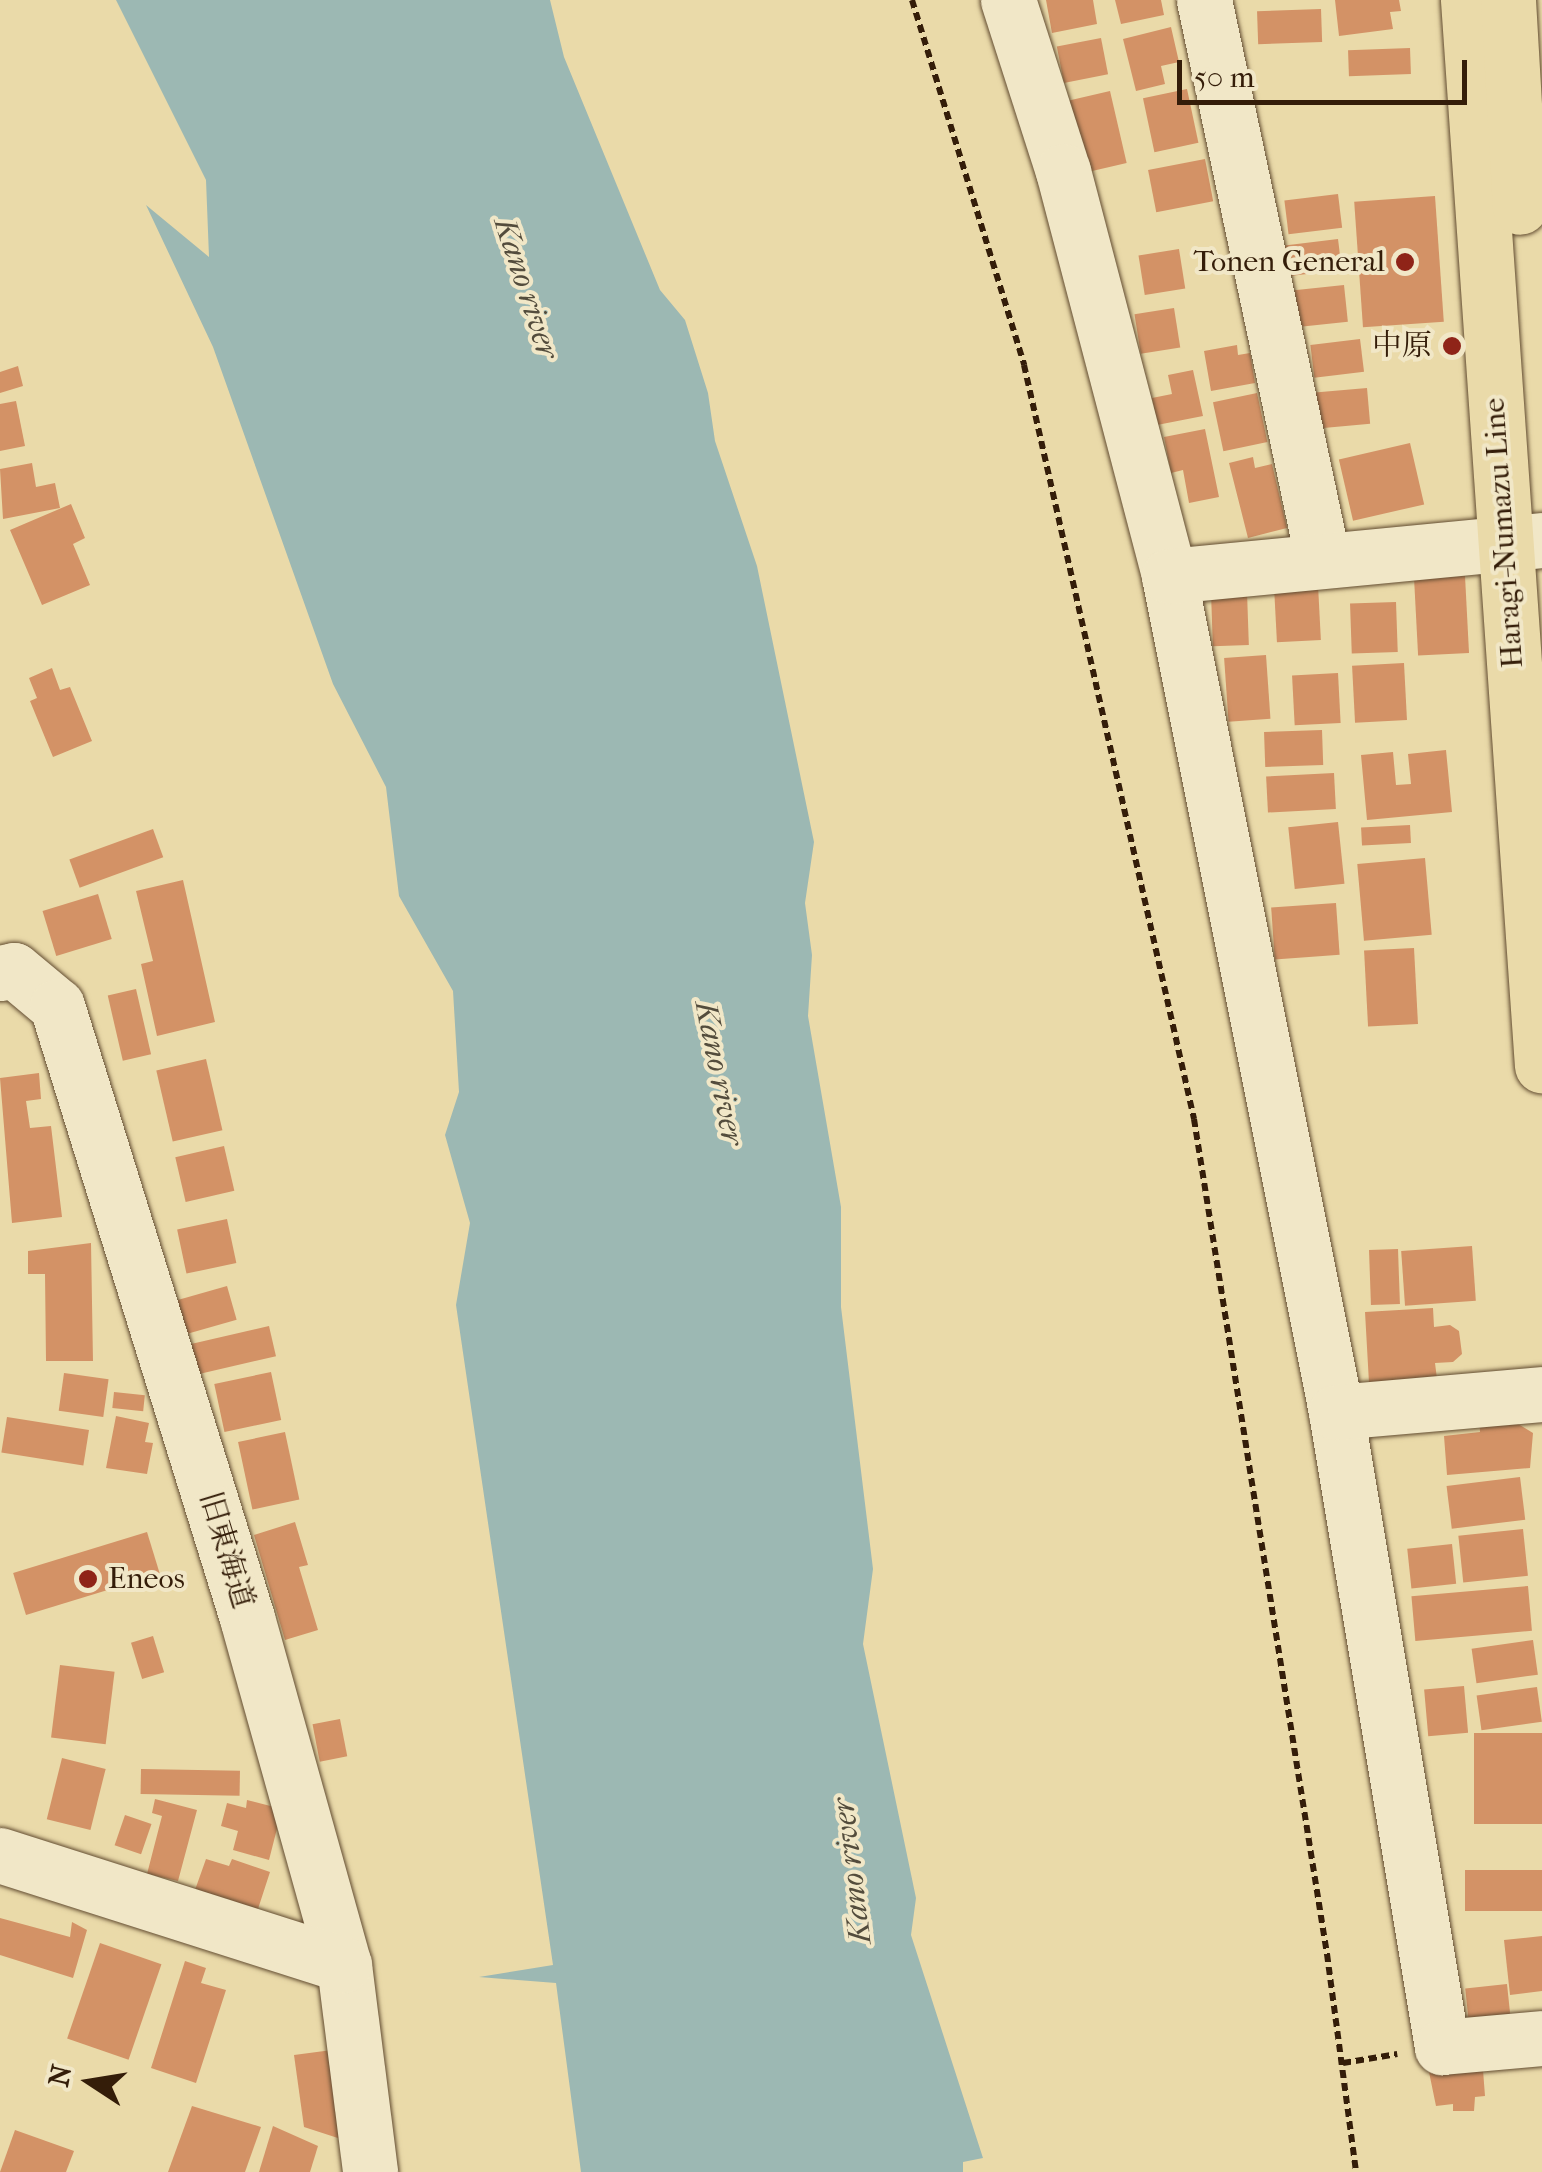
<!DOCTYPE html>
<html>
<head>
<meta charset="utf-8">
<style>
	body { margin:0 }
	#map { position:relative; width:1542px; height:2172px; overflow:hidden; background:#eadaa9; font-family:"IM FELL French Canon","Noto Serif JP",serif }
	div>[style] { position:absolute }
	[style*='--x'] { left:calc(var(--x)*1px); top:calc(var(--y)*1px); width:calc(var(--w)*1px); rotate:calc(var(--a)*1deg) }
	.water>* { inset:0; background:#9cb8b3 }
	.building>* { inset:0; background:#d39266; transform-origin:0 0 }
	.path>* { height:6px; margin-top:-3px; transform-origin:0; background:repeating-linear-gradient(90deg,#341d09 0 8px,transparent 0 13px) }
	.roads { filter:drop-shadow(0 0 2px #624c31) drop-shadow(0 0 2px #624c31) }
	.minor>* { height:55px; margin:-27.5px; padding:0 27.5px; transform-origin:27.5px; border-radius:27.5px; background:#f1e7c7 }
	.major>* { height:55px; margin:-27.5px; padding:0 27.5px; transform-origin:27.5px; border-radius:27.5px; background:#eadaa9 }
	.dots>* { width:28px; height:28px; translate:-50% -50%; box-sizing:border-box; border:5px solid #f1e7c7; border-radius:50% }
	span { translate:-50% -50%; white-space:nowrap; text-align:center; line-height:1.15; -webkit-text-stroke:8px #f1e7c7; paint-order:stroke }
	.poi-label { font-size:30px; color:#341d09 }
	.right { translate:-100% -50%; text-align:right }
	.left { translate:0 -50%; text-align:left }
	.street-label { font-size:30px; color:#341d09 }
	.water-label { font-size:32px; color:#534c3c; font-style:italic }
	.north { position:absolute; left:40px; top:2032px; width:100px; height:100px; -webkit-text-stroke:8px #f1e7c7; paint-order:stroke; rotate:282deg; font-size:28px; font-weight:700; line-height:40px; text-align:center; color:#341d09 }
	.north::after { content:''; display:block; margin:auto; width:35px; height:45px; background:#341d09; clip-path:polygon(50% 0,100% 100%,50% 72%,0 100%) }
	.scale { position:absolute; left:1177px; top:60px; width:290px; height:45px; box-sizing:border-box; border:5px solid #341d09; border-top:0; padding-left:12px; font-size:30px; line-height:35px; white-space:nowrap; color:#341d09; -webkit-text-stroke:8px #f1e7c7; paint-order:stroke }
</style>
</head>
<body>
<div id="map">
	<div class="water">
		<i style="clip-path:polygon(116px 0,550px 0,564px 57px,660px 290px,685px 320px,708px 393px,715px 441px,757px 566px,814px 842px,805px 903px,812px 955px,808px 1016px,841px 1207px,841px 1307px,873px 1569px,863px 1644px,916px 1898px,911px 1935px,983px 2158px,963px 2162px,963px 2172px,581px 2172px,556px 1983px,479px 1977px,553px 1965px,456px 1305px,470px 1223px,445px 1135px,459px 1092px,453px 991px,399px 896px,386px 787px,333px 684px,213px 347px,146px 205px,209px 257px,206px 180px)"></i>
	</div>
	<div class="building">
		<i style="clip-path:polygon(1046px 0,1093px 0,1097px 24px,1052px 33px)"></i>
		<i style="clip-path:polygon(1115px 0,1161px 0,1164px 15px,1121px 24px)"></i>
		<i style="clip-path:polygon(1335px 0,1399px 0,1401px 11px,1390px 12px,1393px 29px,1339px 36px)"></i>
		<i style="left:1321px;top:9px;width:33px;height:64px;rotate:88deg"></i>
		<i style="clip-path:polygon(1171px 27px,1179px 62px,1161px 66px,1165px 84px,1136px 91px,1123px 39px)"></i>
		<i style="left:1101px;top:38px;width:37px;height:45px;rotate:79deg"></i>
		<i style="left:1410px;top:48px;width:26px;height:62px;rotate:88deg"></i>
		<i style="left:1187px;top:89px;width:55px;height:45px;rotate:78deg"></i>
		<i style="left:1110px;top:91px;width:74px;height:42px;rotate:77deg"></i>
		<i style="left:1205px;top:159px;width:43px;height:58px;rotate:79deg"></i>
		<i style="left:1338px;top:194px;width:34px;height:54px;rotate:83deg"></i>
		<i style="left:1435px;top:196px;width:126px;height:81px;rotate:86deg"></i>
		<i style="left:1338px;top:239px;width:31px;height:58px;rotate:83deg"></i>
		<i style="left:1179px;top:249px;width:40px;height:41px;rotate:81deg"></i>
		<i style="left:1344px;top:285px;width:37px;height:50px;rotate:84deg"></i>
		<i style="left:1174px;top:308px;width:40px;height:40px;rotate:81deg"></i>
		<i style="left:1360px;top:339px;width:33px;height:50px;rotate:83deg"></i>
		<i style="clip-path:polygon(1237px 345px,1238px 355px,1250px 353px,1255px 383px,1211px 391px,1204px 351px)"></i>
		<i style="clip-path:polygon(18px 366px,23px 386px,0 393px,0 372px)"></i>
		<i style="clip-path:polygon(1193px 370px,1203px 416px,1157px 425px,1152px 398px,1172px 394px,1168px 375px)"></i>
		<i style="left:1367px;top:388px;width:36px;height:55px;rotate:85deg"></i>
		<i style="left:1257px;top:393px;width:50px;height:45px;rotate:78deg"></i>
		<i style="clip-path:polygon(16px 401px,25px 446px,0 451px,0 404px)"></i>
		<i style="clip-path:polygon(1205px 429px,1219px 497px,1189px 503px,1183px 470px,1171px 473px,1164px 437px)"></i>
		<i style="left:1410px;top:443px;width:63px;height:73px;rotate:77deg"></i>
		<i style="clip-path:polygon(1253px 457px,1255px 468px,1272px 464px,1287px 528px,1248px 538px,1229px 463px)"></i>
		<i style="clip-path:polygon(32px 463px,36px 487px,55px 483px,60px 508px,3px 519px,0 469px)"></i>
		<i style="clip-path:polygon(71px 504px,85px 538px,73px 544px,90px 585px,42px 605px,10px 530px)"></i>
		<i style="left:1465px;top:576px;width:77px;height:51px;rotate:87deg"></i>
		<i style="left:1318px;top:585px;width:55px;height:44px;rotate:87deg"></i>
		<i style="left:1247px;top:592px;width:53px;height:36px;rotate:88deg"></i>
		<i style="left:1396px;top:602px;width:50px;height:46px;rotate:88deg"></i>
		<i style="left:1266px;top:655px;width:64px;height:42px;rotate:86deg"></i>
		<i style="left:1404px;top:663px;width:57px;height:52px;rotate:87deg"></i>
		<i style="clip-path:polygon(52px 668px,60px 690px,70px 687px,92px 741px,53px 757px,30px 701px,37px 698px,29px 678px)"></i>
		<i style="left:1338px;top:673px;width:50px;height:46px;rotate:87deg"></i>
		<i style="left:1322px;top:730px;width:35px;height:58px;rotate:88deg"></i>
		<i style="clip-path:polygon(1446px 750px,1452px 812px,1367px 820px,1361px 755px,1393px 752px,1396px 785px,1411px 784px,1408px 754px)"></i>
		<i style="left:1334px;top:773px;width:36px;height:68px;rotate:87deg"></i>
		<i style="left:1338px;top:822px;width:62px;height:50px;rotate:84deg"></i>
		<i style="left:1410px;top:825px;width:18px;height:49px;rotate:87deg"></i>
		<i style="left:153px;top:829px;width:30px;height:89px;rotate:70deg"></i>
		<i style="left:1425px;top:858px;width:77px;height:68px;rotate:85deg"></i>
		<i style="clip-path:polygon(183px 880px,215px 1022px,157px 1036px,141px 964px,153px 961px,136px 891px)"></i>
		<i style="left:98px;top:894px;width:47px;height:58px;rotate:73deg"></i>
		<i style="left:1336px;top:903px;width:52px;height:65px;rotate:86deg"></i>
		<i style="left:1414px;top:948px;width:76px;height:50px;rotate:87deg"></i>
		<i style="left:136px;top:989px;width:67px;height:29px;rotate:77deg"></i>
		<i style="left:206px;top:1059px;width:73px;height:51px;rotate:77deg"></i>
		<i style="clip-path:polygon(39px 1073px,41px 1099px,26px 1101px,30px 1128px,51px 1126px,62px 1217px,12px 1223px,0 1078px)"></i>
		<i style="left:224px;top:1146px;width:46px;height:50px;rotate:77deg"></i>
		<i style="left:227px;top:1219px;width:45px;height:51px;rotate:78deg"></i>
		<i style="clip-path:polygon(91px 1243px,93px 1361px,46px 1361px,45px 1274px,28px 1274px,28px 1251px)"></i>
		<i style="left:1472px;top:1246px;width:55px;height:71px;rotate:86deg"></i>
		<i style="left:1398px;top:1249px;width:55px;height:29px;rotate:88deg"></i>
		<i style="left:227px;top:1286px;width:35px;height:53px;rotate:74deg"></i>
		<i style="clip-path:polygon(1433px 1308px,1434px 1327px,1450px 1325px,1459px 1331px,1462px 1354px,1453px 1362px,1435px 1363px,1437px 1379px,1369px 1383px,1365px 1312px)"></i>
		<i style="left:269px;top:1326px;width:31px;height:80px;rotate:77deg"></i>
		<i style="left:271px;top:1372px;width:49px;height:58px;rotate:78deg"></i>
		<i style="left:64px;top:1373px;width:45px;height:38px;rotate:8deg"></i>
		<i style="left:114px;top:1392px;width:31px;height:16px;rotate:6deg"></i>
		<i style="clip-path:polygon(116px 1416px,149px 1423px,145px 1442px,153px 1443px,147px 1474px,106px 1468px)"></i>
		<i style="clip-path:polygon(1505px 1416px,1533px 1433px,1530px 1468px,1447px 1475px,1444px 1436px,1480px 1432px,1479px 1418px)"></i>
		<i style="left:7px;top:1417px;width:83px;height:36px;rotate:9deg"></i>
		<i style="left:285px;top:1432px;width:69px;height:48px;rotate:78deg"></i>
		<i style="left:1520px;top:1477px;width:43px;height:74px;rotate:83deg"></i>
		<i style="clip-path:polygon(295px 1522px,308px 1565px,299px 1567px,318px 1630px,285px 1640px,254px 1535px)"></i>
		<i style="left:1523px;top:1529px;width:47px;height:65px;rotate:84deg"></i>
		<i style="left:147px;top:1532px;width:44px;height:140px;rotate:73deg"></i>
		<i style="left:1452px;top:1544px;width:40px;height:45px;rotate:84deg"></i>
		<i style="left:1528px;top:1586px;width:45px;height:117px;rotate:85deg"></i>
		<i style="left:153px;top:1636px;width:38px;height:23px;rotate:73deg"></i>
		<i style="left:1533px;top:1640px;width:35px;height:62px;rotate:82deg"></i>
		<i style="left:60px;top:1665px;width:55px;height:73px;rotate:7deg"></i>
		<i style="left:1464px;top:1686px;width:47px;height:40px;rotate:85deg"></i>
		<i style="left:1537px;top:1687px;width:35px;height:61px;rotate:82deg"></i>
		<i style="left:340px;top:1719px;width:38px;height:28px;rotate:79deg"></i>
		<i style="left:1542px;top:1733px;width:91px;height:68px;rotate:90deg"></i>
		<i style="left:62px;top:1758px;width:45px;height:63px;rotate:14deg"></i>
		<i style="left:141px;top:1769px;width:99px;height:25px;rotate:1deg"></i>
		<i style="clip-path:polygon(155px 1799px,197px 1810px,178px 1881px,147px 1874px,162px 1816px,152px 1813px)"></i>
		<i style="clip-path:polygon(247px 1800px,282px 1809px,269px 1860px,233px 1850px,238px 1831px,221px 1826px,227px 1803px,246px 1808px)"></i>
		<i style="left:125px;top:1815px;width:28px;height:32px;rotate:19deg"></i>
		<i style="clip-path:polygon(206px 1859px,229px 1866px,232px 1859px,270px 1872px,257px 1912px,195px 1890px)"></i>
		<i style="left:1542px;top:1870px;width:41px;height:77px;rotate:90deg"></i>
		<i style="clip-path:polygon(0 1918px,70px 1937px,72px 1922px,87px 1930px,73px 1978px,0 1955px)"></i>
		<i style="clip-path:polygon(1542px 1936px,1542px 1991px,1510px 1995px,1504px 1940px)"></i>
		<i style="left:100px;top:1943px;width:65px;height:101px;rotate:19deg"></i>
		<i style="clip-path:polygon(185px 1961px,206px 1968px,201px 1983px,226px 1990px,196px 2083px,151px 2068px)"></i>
		<i style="left:1507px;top:1984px;width:37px;height:42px;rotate:84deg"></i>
		<i style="clip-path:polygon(332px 2050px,344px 2140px,304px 2127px,294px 2055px)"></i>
		<i style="clip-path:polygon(1483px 2070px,1485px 2096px,1475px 2097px,1474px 2111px,1453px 2111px,1453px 2104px,1436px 2106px,1429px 2072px)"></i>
		<i style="clip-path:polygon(192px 2106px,261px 2127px,245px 2172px,168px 2172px)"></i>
		<i style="clip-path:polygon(273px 2126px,318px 2146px,310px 2172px,259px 2172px)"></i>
		<i style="clip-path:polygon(15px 2130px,74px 2151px,66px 2172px,0 2172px)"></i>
	</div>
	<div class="path">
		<i style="--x:912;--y:0;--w:382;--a:72.9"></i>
		<i style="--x:1024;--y:365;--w:773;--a:77.29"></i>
		<i style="--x:1194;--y:1119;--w:846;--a:80.95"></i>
		<i style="--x:1327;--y:1954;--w:220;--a:82.4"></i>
		<i style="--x:1343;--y:2063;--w:55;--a:-9.5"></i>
	</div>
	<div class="roads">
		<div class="minor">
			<i style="--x:1008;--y:0;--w:180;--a:72.2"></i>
			<i style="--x:1063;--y:171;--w:419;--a:75.3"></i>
			<i style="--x:1169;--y:576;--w:853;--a:78.7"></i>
			<i style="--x:1336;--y:1412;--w:644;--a:80.52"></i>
			<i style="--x:1442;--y:2047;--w:100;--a:-5.1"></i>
			<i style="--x:1204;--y:0;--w:573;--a:78.02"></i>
			<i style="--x:1169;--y:576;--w:375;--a:-5.5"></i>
			<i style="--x:0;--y:973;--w:14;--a:-12"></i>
			<i style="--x:14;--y:970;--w:56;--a:39.9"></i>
			<i style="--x:57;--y:1006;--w:641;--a:72.75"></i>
			<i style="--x:247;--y:1618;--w:360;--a:74.4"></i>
			<i style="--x:344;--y:1965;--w:209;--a:82.8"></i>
			<i style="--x:1336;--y:1412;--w:207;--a:-5"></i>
			<i style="--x:0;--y:1855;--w:361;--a:17.7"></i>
		</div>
		<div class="major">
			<i style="--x:1468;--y:0;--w:1068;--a:86.03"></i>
			<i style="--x:1508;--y:0;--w:207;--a:86.7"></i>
		</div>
	</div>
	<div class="dots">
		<i style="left:1405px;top:262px;background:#8f2418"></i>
		<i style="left:1452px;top:346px;background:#8f2418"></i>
		<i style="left:88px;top:1579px;background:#8f2418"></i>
	</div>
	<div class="poi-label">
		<span class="right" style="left:1385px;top:262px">Tonen General</span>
		<span class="right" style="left:1432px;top:346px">中原</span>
		<span class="left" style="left:108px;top:1579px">Eneos</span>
	</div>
	<div class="street-label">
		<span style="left:1504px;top:533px;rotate:-94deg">Haragi-Numazu Line</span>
		<span style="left:226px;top:1550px;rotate:73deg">旧東海道</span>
	</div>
	<div class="water-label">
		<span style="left:526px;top:288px;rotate:72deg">Kano river</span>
		<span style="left:719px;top:1073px;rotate:79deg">Kano river</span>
		<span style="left:852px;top:1871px;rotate:-97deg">Kano river</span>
	</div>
	<div class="north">N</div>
	<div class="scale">50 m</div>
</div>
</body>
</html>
